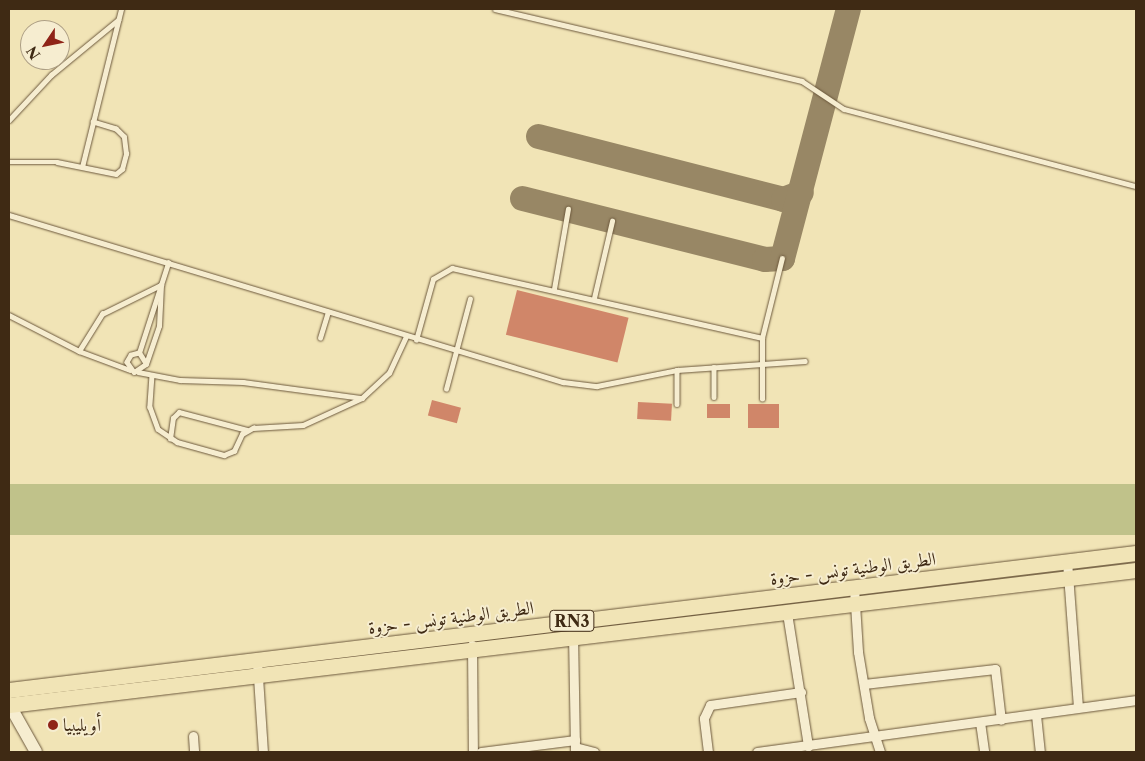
<!DOCTYPE html>
<html>
<head>
<meta charset="utf-8">
<style>
	body { margin:0 }
	#map { position:relative; width:1145px; height:761px; overflow:hidden; background:#f1e4b6; font-family:"Libre Caslon Text",Amiri,serif }
	div>[style] { position:absolute }
	[style*='--x'] { left:calc(var(--x)*1px); top:calc(var(--y)*1px); width:calc(var(--w)*1px); rotate:calc(var(--a)*1deg) }
	.green>* { inset:0; background:#c0c28a; transform-origin:0 0 }
	.taxiway>* { height:25px; margin:-12.5px; padding:0 12.5px; transform-origin:12.5px; border-radius:12.5px; background:#988765 }
	.building>* { inset:0; background:#d08669; transform-origin:0 0 }
	.roads { filter:drop-shadow(0 0 1px #6c583c) drop-shadow(0 0 1px #6c583c) }
	.lane>* { height:4.5px; margin:-2.25px; padding:0 2.25px; transform-origin:2.25px; border-radius:2.25px; background:#f6edd0 }
	.street>* { height:9px; margin:-4.5px; padding:0 4.5px; transform-origin:4.5px; border-radius:4.5px; background:#f6edd0 }
	.secondary>* { height:12px; margin:-6px; padding:0 6px; transform-origin:6px; border-radius:6px; background:#f6edd0 }
	.primary>* { height:15px; margin:-7.5px; padding:0 7.5px; transform-origin:7.5px; border-radius:7.5px; background:#f1e4b6 }
	.dots>* { width:14px; height:14px; translate:-50% -50%; box-sizing:border-box; border:2px solid #f6edd0; border-radius:50% }
	span { translate:-50% -50%; white-space:nowrap; text-align:center; line-height:1.15; -webkit-text-stroke:4px #f6edd0; paint-order:stroke }
	.shield-label span { padding:1px 4px; background:#f6edd0; border:1px solid; border-radius:4px; -webkit-text-stroke-width:0 }
	.shield-label { font-size:16px; color:#3f2a14; font-weight:700 }
	.street-label { font-size:18px; color:#3f2a14 }
	.poi-label { font-size:18px; color:#3f2a14 }
	.left { translate:0 -50%; text-align:left }
	.frame { position:absolute; inset:0; border:10px solid #3f2a14; pointer-events:none }
	.north { position:absolute; left:20px; top:20px; width:50px; height:50px; box-sizing:border-box; background:#f6edd0; border:1px solid #ad9f85; border-radius:50%; rotate:236deg; font-size:14px; font-weight:700; line-height:20px; text-align:center; color:#3f2a14 }
	.north::after { content:''; display:block; margin:auto; width:18px; height:22px; background:#8f2418; clip-path:polygon(50% 0,100% 100%,50% 72%,0 100%) }
</style>
</head>
<body>
<div id="map">
	<div class="green">
		<i style="left:1136px;top:484px;width:51px;height:1135px;rotate:90deg"></i>
	</div>
	<div class="taxiway">
		<i style="--x:538;--y:136;--w:253;--a:14.4"></i>
		<i style="--x:783;--y:199;--w:19;--a:-21"></i>
		<i style="--x:522;--y:198;--w:250;--a:14.1"></i>
		<i style="--x:764;--y:259;--w:18;--a:-3"></i>
		<i style="--x:782;--y:258;--w:258;--a:-75.2"></i>
	</div>
	<div class="building">
		<i style="left:517px;top:290px;width:115px;height:46px;rotate:14deg"></i>
		<i style="left:432px;top:400px;width:30px;height:16px;rotate:15deg"></i>
		<i style="left:638px;top:402px;width:34px;height:17px;rotate:3deg"></i>
		<i style="left:707px;top:404px;width:23px;height:14px"></i>
		<i style="left:748px;top:404px;width:31px;height:24px"></i>
	</div>
	<div class="roads">
		<div class="lane">
			<i style="--x:495;--y:9;--w:315;--a:13.2"></i>
			<i style="--x:802;--y:81;--w:50;--a:33.7"></i>
			<i style="--x:844;--y:109;--w:302;--a:14.8"></i>
			<i style="--x:9;--y:120;--w:62;--a:-47"></i>
			<i style="--x:51;--y:75;--w:87;--a:-39.4"></i>
			<i style="--x:9;--y:162;--w:48;--a:0"></i>
			<i style="--x:57;--y:162;--w:60;--a:11.5"></i>
			<i style="--x:116;--y:174;--w:8;--a:-40"></i>
			<i style="--x:122;--y:169;--w:16;--a:-75"></i>
			<i style="--x:126;--y:154;--w:17;--a:-97"></i>
			<i style="--x:124;--y:137;--w:11;--a:-135"></i>
			<i style="--x:116;--y:129;--w:24;--a:-163"></i>
			<i style="--x:82;--y:167;--w:163;--a:-76.1"></i>
			<i style="--x:9;--y:215;--w:579;--a:16.78"></i>
			<i style="--x:563;--y:382;--w:34;--a:7"></i>
			<i style="--x:597;--y:386;--w:82;--a:-11.3"></i>
			<i style="--x:677;--y:370;--w:128;--a:-4"></i>
			<i style="--x:554;--y:289;--w:81;--a:-80.1"></i>
			<i style="--x:594;--y:298;--w:79;--a:-76.8"></i>
			<i style="--x:9;--y:315;--w:79;--a:27.2"></i>
			<i style="--x:79;--y:351;--w:54;--a:20.4"></i>
			<i style="--x:320;--y:338;--w:27;--a:-73"></i>
			<i style="--x:416;--y:340;--w:63;--a:-74.4"></i>
			<i style="--x:433;--y:279;--w:22;--a:-30"></i>
			<i style="--x:452;--y:268;--w:318;--a:12.7"></i>
			<i style="--x:79;--y:351;--w:44;--a:-58.1"></i>
			<i style="--x:102;--y:314;--w:66;--a:-26.2"></i>
			<i style="--x:139;--y:353;--w:95;--a:-72.1"></i>
			<i style="--x:146;--y:364;--w:13;--a:-122"></i>
			<i style="--x:139;--y:353;--w:8;--a:166"></i>
			<i style="--x:131;--y:355;--w:8;--a:120"></i>
			<i style="--x:127;--y:362;--w:12;--a:55"></i>
			<i style="--x:134;--y:372;--w:14;--a:-34"></i>
			<i style="--x:146;--y:364;--w:40;--a:-71.1"></i>
			<i style="--x:159;--y:326;--w:41;--a:-87.2"></i>
			<i style="--x:714;--y:367;--w:30;--a:90"></i>
			<i style="--x:677;--y:370;--w:34;--a:90"></i>
			<i style="--x:138;--y:372;--w:43;--a:10.8"></i>
			<i style="--x:180;--y:380;--w:63;--a:1.8"></i>
			<i style="--x:243;--y:382;--w:120;--a:7.7"></i>
			<i style="--x:152;--y:375;--w:32;--a:94"></i>
			<i style="--x:150;--y:407;--w:23;--a:70"></i>
			<i style="--x:158;--y:429;--w:23;--a:34"></i>
			<i style="--x:177;--y:442;--w:49;--a:15.5"></i>
			<i style="--x:224;--y:455;--w:11;--a:-22"></i>
			<i style="--x:234;--y:451;--w:19;--a:-65"></i>
			<i style="--x:242;--y:434;--w:13;--a:-29"></i>
			<i style="--x:253;--y:428;--w:50;--a:-3.4"></i>
			<i style="--x:303;--y:425;--w:65;--a:-24.6"></i>
			<i style="--x:362;--y:398;--w:37;--a:-43"></i>
			<i style="--x:389;--y:373;--w:40;--a:-65"></i>
			<i style="--x:446;--y:389;--w:93;--a:-75.1"></i>
			<i style="--x:762;--y:399;--w:61;--a:-90"></i>
			<i style="--x:762;--y:338;--w:82;--a:-76"></i>
			<i style="--x:170;--y:439;--w:21;--a:-82"></i>
			<i style="--x:173;--y:418;--w:8;--a:-45"></i>
			<i style="--x:179;--y:412;--w:70;--a:14.8"></i>
		</div>
		<div class="street">
			<i style="--x:1067;--y:561;--w:146;--a:85.7"></i>
			<i style="--x:854;--y:588;--w:64;--a:86.4"></i>
			<i style="--x:858;--y:652;--w:67;--a:80.5"></i>
			<i style="--x:869;--y:718;--w:36;--a:72"></i>
			<i style="--x:787;--y:613;--w:135;--a:81"></i>
			<i style="--x:573;--y:634;--w:118;--a:89"></i>
			<i style="--x:472;--y:645;--w:107;--a:89.5"></i>
			<i style="--x:257;--y:662;--w:90;--a:86.2"></i>
			<i style="--x:864;--y:684;--w:132;--a:-6.5"></i>
			<i style="--x:995;--y:669;--w:51;--a:83.3"></i>
			<i style="--x:1036;--y:715;--w:37;--a:84"></i>
			<i style="--x:980;--y:722;--w:30;--a:82"></i>
			<i style="--x:193;--y:736;--w:16;--a:86"></i>
			<i style="--x:575;--y:747;--w:20;--a:15"></i>
			<i style="--x:481;--y:752;--w:95;--a:-7.3"></i>
			<i style="--x:708;--y:752;--w:34;--a:-97"></i>
			<i style="--x:704;--y:718;--w:14;--a:-65"></i>
			<i style="--x:710;--y:705;--w:92;--a:-8.1"></i>
			<i style="--x:757;--y:752;--w:383;--a:-7.8"></i>
		</div>
		<div class="secondary">
			<i style="--x:9;--y:704;--w:55;--a:60.6"></i>
		</div>
		<div class="primary">
			<i style="--x:9;--y:690;--w:1135;--a:-6.93"></i>
			<i style="--x:9;--y:705;--w:1135;--a:-6.83"></i>
		</div>
	</div>
	<div class="dots">
		<i style="left:53px;top:725px;background:#8f2418"></i>
	</div>
	<div class="shield-label">
		<span style="left:572px;top:621px">RN3</span>
	</div>
	<div class="street-label">
		<span style="left:853px;top:569px;rotate:-7deg">الطريق الوطنية تونس - حزوة</span>
		<span style="left:451px;top:618px;rotate:-7deg">الطريق الوطنية تونس - حزوة</span>
	</div>
	<div class="poi-label">
		<span class="left" style="left:63px;top:725px">أويليبيا</span>
	</div>
	<div class="frame"></div>
	<div class="north">N</div>
</div>
</body>
</html>
